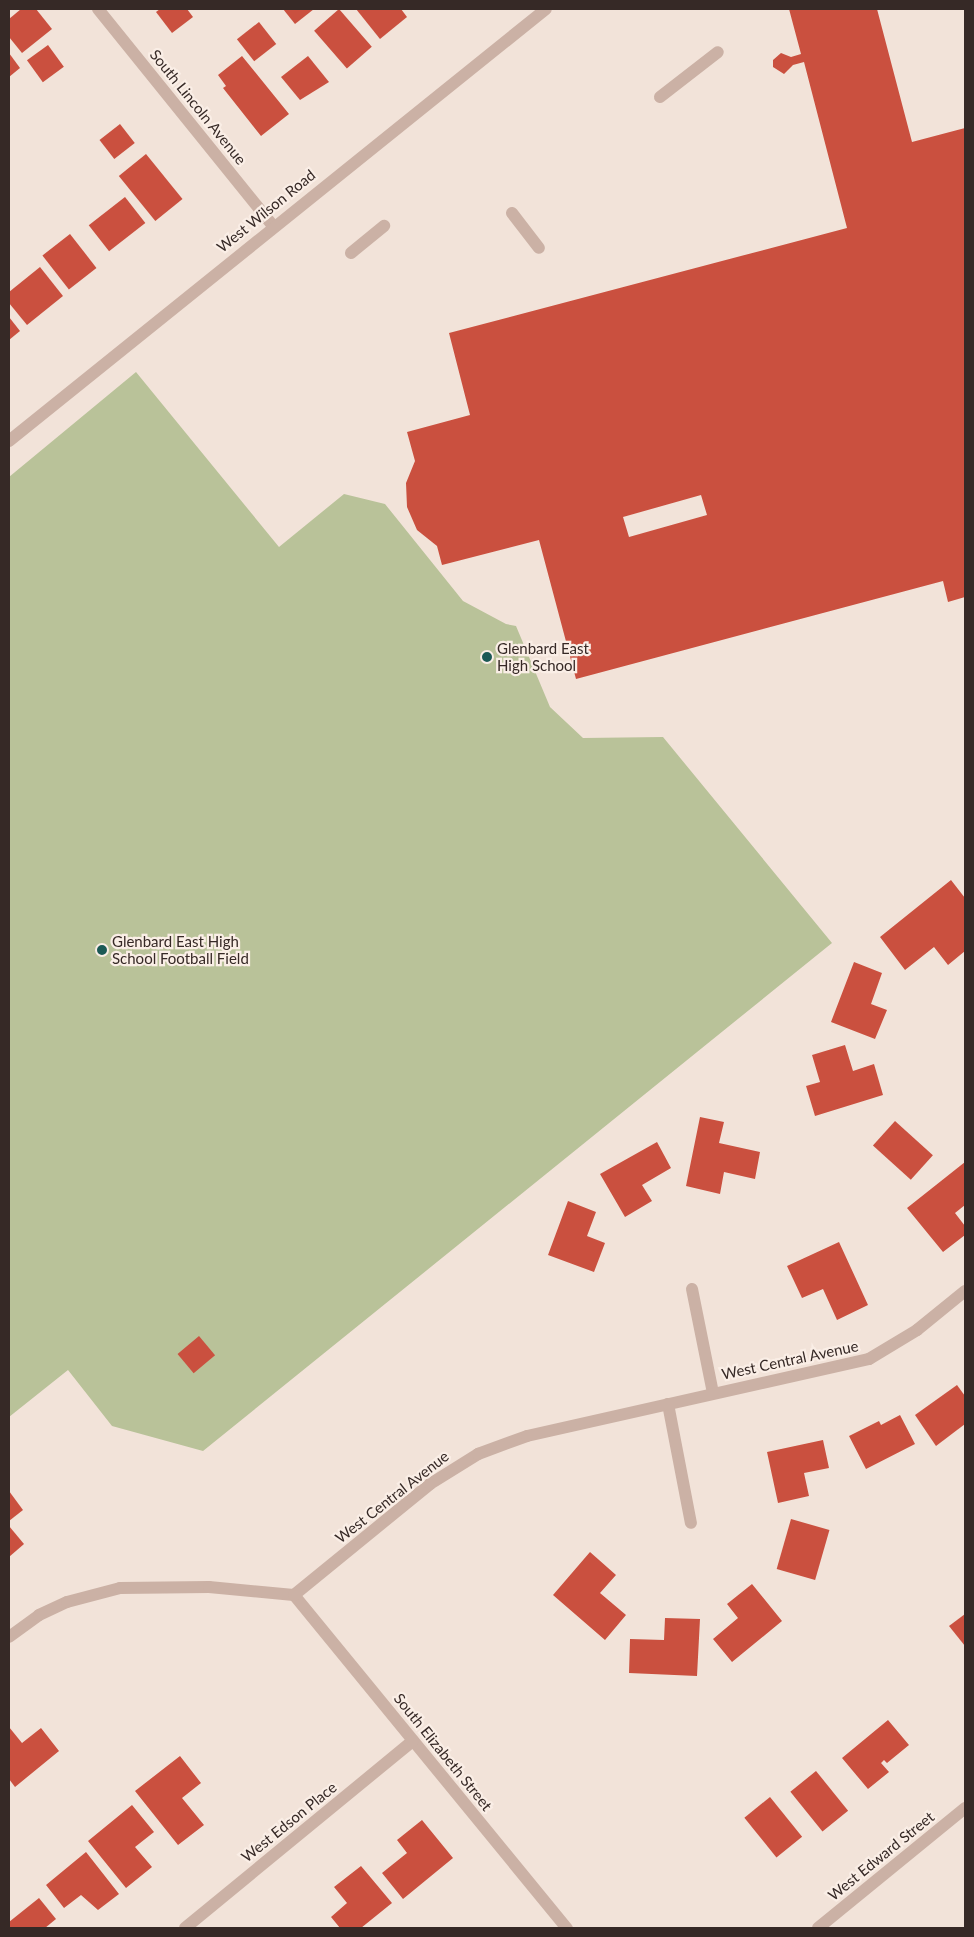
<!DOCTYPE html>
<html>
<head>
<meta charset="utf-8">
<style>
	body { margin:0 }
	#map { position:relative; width:974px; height:1937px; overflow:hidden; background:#f2e3d9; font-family:Lato,sans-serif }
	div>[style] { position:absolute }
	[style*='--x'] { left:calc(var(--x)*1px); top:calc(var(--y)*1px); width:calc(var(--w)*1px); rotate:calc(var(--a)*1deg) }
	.green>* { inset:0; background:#b9c299 }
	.building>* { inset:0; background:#ca503f; transform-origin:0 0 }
	.minor>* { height:12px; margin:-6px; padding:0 6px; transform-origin:6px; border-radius:6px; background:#cbb1a5 }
	.dots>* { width:14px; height:14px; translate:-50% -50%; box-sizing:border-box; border:2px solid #faeee6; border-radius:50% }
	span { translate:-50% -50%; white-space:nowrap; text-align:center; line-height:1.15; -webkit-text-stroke:4.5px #faeee6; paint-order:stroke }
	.street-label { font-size:15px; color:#362926 }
	.poi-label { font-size:15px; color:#362926 }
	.left { translate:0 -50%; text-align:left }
	.frame { position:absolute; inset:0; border:10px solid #362926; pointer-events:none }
</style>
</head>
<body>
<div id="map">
	<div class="green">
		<i style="clip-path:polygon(136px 372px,279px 547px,344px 494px,385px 504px,463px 601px,506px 624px,516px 626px,550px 707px,583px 738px,663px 737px,832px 943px,203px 1451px,112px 1426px,68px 1370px,9px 1417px,9px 477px)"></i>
	</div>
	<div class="building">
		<i style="clip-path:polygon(21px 9px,36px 9px,52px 29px,22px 53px,9px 37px,9px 19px)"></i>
		<i style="clip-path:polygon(160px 9px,187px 9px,193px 17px,172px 33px,156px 12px)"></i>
		<i style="clip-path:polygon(283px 9px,314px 9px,295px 24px)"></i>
		<i style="left:339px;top:9px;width:50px;height:33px;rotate:49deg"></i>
		<i style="clip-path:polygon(356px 9px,401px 9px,407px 17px,380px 39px)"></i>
		<i style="clip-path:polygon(evenodd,789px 9px,877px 9px,912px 142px,965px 128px,965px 597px,948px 602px,943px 581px,576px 679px,539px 540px,442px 565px,437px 546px,417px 530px,407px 507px,406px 483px,415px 461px,407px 432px,470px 415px,449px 333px,847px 228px,804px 62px,793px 65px,784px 74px,773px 67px,773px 60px,781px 53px,791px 57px,801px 54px,789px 9px,701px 495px,707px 515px,629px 537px,623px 517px,701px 495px)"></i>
		<i style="left:259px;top:22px;width:28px;height:28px;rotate:52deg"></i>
		<i style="left:48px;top:45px;width:27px;height:26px;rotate:54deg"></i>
		<i style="clip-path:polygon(9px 53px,20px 68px,9px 77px)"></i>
		<i style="clip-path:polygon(242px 56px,289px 114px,261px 136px,223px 88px,226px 86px,218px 75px)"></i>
		<i style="clip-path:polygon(308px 56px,329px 82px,300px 100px,281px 77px)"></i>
		<i style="left:120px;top:124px;width:24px;height:26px;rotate:52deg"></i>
		<i style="left:146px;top:154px;width:58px;height:35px;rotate:51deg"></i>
		<i style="left:125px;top:197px;width:33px;height:46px;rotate:52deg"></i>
		<i style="left:70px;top:234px;width:43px;height:35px;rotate:52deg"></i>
		<i style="clip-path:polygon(40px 267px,63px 296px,27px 325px,9px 303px,9px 292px)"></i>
		<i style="clip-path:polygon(9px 317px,20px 331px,9px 340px)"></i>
		<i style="clip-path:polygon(951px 880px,965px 898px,965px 951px,948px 965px,934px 947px,905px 970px,880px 937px)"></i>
		<i style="clip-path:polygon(854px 962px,882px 973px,871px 1004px,887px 1010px,875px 1039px,831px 1022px)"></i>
		<i style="clip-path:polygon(845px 1045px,853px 1071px,874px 1064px,883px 1095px,815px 1116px,806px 1086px,820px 1082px,812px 1055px)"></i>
		<i style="clip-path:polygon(700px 1117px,724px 1122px,719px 1143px,760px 1152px,755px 1179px,724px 1172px,720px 1194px,686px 1186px)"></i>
		<i style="left:895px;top:1121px;width:51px;height:33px;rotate:42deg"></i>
		<i style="clip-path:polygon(657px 1142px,671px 1168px,642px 1185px,652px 1201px,625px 1217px,600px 1174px)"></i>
		<i style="clip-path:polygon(965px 1162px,965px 1205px,955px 1213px,965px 1226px,965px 1235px,943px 1252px,907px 1208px)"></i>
		<i style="clip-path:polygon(568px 1201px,596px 1212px,587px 1236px,605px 1243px,594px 1272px,548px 1255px)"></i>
		<i style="clip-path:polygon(839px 1242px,868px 1305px,837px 1320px,823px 1289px,802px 1298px,787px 1266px)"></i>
		<i style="left:199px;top:1336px;width:25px;height:28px;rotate:50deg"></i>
		<i style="clip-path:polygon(957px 1385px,965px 1396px,965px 1424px,936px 1446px,915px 1415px)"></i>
		<i style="clip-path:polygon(900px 1415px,915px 1444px,866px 1469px,849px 1436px,879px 1421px,881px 1425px)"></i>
		<i style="clip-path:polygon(823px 1440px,829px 1468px,804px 1473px,809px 1496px,778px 1503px,767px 1452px)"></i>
		<i style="clip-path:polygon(9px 1491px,23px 1510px,9px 1521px)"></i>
		<i style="left:791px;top:1519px;width:40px;height:52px;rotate:16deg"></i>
		<i style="clip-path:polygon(9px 1526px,24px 1544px,9px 1557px)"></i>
		<i style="clip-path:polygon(590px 1552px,616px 1575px,600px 1593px,626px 1615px,605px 1640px,553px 1595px)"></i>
		<i style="clip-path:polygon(752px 1584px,782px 1621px,732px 1662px,713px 1639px,738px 1618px,727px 1604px)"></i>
		<i style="clip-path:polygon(965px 1614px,965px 1646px,949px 1626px)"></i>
		<i style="clip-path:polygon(665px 1618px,700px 1619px,697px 1676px,629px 1673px,630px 1639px,664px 1640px)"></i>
		<i style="clip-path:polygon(888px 1720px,909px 1745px,887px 1763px,884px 1760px,881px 1763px,889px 1772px,868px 1789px,842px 1758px)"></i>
		<i style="clip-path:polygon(9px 1727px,22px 1743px,41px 1728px,59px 1751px,15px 1787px,9px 1779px)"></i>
		<i style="clip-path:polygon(180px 1756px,201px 1783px,182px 1798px,204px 1825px,178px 1845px,135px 1791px)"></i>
		<i style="left:816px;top:1771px;width:51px;height:33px;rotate:51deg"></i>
		<i style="left:770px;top:1797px;width:51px;height:33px;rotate:51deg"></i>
		<i style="clip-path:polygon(132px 1805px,154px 1832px,135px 1847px,152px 1867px,126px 1888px,88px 1841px)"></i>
		<i style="clip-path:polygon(422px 1820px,453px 1858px,403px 1899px,382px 1873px,407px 1853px,397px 1840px)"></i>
		<i style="clip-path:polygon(86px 1852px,119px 1894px,98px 1910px,81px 1895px,64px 1908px,46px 1885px)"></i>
		<i style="clip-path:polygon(361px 1866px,392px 1903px,361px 1928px,340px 1928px,331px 1917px,347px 1903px,334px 1887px)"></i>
		<i style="clip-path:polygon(39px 1898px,56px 1919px,45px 1928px,9px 1928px,9px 1922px)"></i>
	</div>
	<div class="minor">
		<i style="--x:98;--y:9;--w:279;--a:51.1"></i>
		<i style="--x:660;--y:97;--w:73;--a:-37.8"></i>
		<i style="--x:512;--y:213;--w:44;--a:52.4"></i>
		<i style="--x:351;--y:253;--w:43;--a:-39.3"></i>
		<i style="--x:9;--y:441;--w:689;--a:-38.82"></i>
		<i style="--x:692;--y:1289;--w:106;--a:78.6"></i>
		<i style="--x:668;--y:1404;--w:121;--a:79.1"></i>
		<i style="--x:294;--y:1595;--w:431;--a:50.7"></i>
		<i style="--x:9;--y:1637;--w:37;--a:-36"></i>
		<i style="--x:39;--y:1615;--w:31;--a:-25"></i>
		<i style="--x:67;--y:1602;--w:55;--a:-14.8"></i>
		<i style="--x:120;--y:1588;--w:89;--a:-0.6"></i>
		<i style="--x:209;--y:1587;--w:85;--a:5.4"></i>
		<i style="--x:294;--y:1595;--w:176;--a:-39.2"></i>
		<i style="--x:430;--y:1484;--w:57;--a:-32"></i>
		<i style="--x:478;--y:1454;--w:52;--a:-20.2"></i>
		<i style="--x:527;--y:1436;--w:351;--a:-12.7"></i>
		<i style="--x:869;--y:1359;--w:56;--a:-31.1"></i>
		<i style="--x:917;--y:1330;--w:62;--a:-39.1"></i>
		<i style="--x:185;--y:1928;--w:295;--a:-39.4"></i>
		<i style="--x:818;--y:1928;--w:190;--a:-39.2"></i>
	</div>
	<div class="dots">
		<i style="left:487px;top:657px;background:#1b5955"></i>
		<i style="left:102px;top:950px;background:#1b5955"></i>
	</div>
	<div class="street-label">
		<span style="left:198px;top:107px;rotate:51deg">South Lincoln Avenue</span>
		<span style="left:266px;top:211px;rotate:-39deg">West Wilson Road</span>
		<span style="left:790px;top:1360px;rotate:-12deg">West Central Avenue</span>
		<span style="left:392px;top:1497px;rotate:-38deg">West Central Avenue</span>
		<span style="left:443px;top:1752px;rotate:51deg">South Elizabeth Street</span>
		<span style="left:289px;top:1822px;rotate:-39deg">West Edson Place</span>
		<span style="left:881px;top:1856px;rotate:-39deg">West Edward Street</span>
	</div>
	<div class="poi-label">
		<span class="left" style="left:497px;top:657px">Glenbard East<br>High School</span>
		<span class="left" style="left:112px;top:950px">Glenbard East High<br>School Football Field</span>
	</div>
	<div class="frame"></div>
</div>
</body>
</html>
